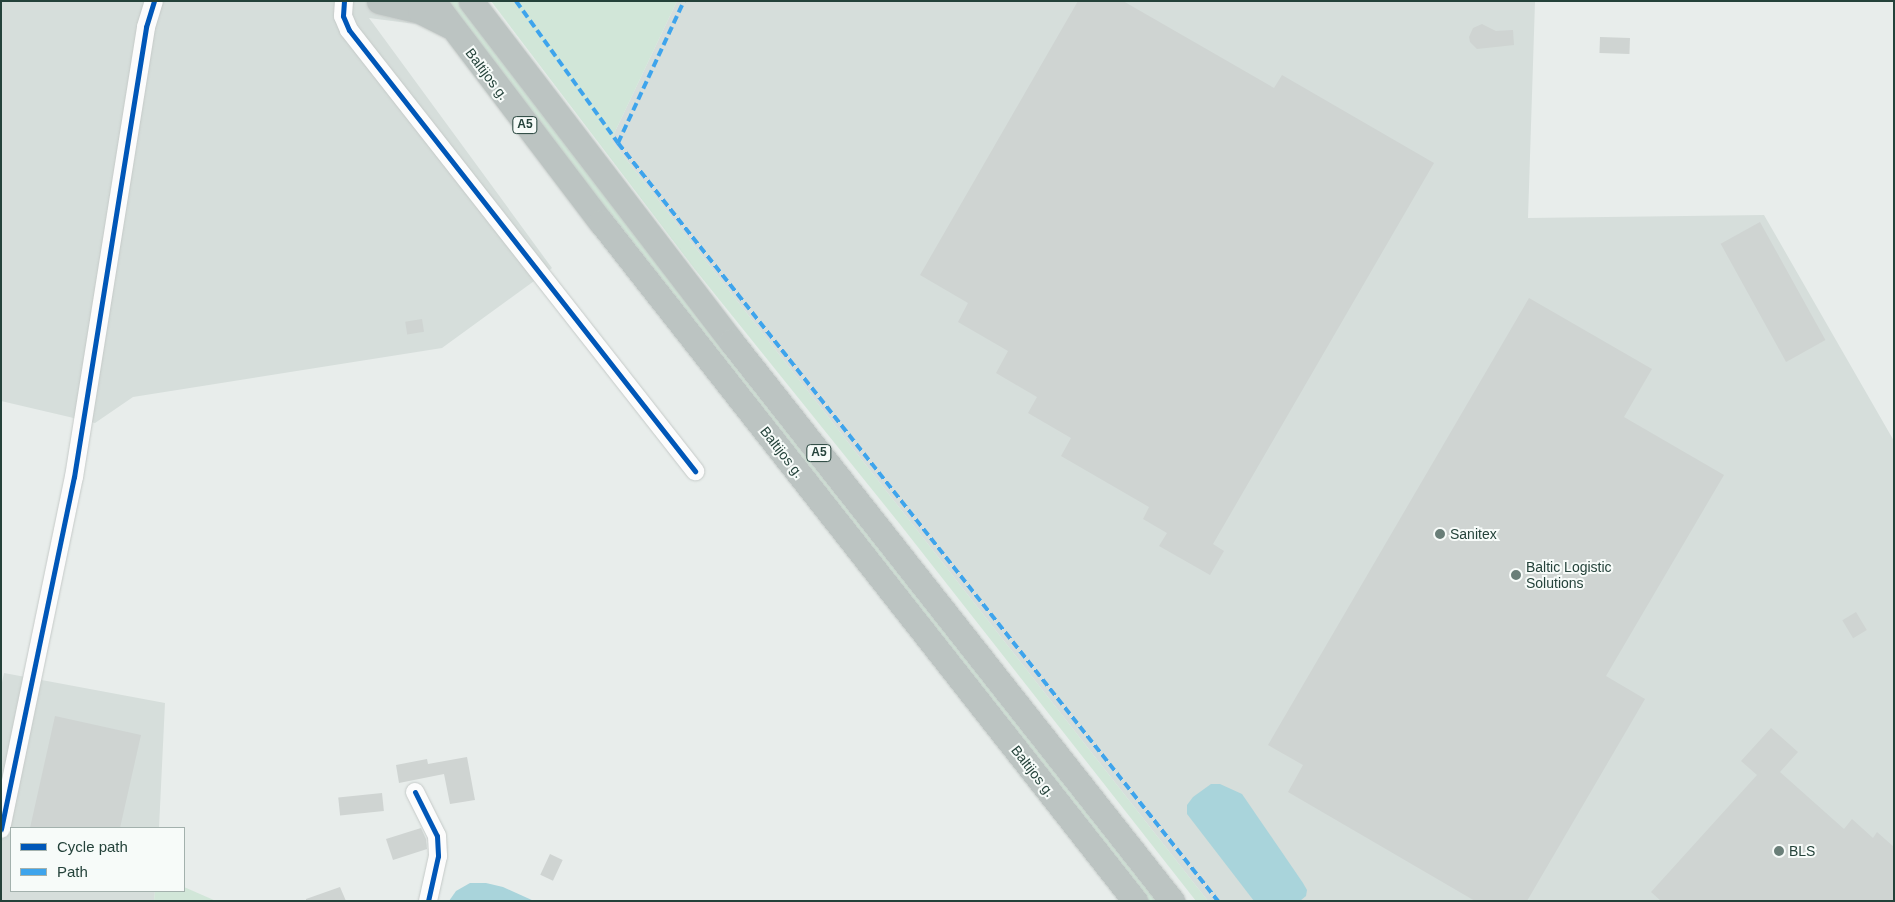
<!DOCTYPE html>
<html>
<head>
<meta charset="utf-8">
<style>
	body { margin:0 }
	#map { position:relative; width:1895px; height:902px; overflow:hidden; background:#e8edeb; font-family:Arial,sans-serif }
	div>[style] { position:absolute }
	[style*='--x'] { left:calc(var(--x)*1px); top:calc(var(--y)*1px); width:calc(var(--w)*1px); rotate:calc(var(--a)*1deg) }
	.built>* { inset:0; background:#d6dedb }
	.green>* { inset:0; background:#d1e6d8 }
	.water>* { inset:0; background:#a9d4db }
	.building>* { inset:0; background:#cfd4d2; transform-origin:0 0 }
	.roads { filter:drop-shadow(0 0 1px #c5cac8) drop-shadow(0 0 1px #c5cac8) }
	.minor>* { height:18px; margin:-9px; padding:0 9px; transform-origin:9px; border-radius:9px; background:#fcfcfc }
	.highway>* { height:25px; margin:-12.5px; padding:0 12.5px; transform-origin:12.5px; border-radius:12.5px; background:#bcc4c2 }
	.quiet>* { height:4px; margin-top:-2px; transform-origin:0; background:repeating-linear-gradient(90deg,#3ea4ec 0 8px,transparent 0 12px) }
	.cycleway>* { height:5px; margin:-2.5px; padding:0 2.5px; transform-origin:2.5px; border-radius:2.5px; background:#0057b8 }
	.dots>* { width:14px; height:14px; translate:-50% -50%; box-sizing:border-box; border:2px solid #f7fbf9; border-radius:50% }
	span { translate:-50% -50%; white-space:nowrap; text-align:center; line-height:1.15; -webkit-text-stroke:4px #f7fbf9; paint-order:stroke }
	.shield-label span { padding:1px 4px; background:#f7fbf9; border:1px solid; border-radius:4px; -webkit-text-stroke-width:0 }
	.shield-label { font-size:12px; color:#24423a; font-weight:700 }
	.street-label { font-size:14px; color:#24423a }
	.poi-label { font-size:14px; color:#24423a }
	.left { translate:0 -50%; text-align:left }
	.frame { position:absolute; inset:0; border:2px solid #24423a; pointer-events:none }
	.legend { position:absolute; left:10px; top:827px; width:175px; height:65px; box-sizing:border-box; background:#f7fbf9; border:1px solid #a3b1ad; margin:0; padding:6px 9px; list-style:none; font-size:15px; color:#24423a }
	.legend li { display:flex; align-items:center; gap:10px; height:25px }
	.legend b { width:25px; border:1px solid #a3b1ad }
</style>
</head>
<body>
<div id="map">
	<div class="built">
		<i style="clip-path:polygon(1px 1px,406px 1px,423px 25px,369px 18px,552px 268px,442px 348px,133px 397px,95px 423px,1px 401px)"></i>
		<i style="clip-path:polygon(677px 1px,1535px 2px,1528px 218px,1764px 215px,1894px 441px,1894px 901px,1208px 901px,611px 140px)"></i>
		<i style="clip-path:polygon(4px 673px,165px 703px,159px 828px,11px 828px,11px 891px,155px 891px,154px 901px,1px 901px,1px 687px)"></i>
	</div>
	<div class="green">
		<i style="clip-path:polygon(447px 1px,463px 1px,1161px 901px,1149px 901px,567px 162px)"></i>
		<i style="clip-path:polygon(491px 1px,677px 1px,611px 140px,1208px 901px,1196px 901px,899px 523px,693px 267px)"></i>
		<i style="clip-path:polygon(184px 887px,216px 901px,154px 901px,155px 891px,184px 891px)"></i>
	</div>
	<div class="water">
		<i style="clip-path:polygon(1211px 784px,1220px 784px,1242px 794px,1303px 883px,1307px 890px,1306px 896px,1300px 901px,1254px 901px,1187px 814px,1187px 805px,1193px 797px)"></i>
		<i style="clip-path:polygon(470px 883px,486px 883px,503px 887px,534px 901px,449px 901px,456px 891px)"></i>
	</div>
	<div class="building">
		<i style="clip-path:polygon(1078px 1px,1123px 1px,1274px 88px,1282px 75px,1434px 163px,1213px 544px,1224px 551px,1210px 575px,1159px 546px,1167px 533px,1143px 519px,1149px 507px,1061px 456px,1071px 438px,1028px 413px,1037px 397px,996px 373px,1008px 351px,958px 322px,968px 303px,920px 275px)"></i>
		<i style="clip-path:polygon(1482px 24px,1496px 31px,1513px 30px,1514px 45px,1477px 49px,1470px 42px,1469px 37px,1473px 28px)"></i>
		<i style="left:1600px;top:37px;width:30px;height:16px;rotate:2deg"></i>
		<i style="left:1760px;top:222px;width:135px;height:45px;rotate:61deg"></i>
		<i style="clip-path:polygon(1529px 298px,1652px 369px,1624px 417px,1724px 475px,1606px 676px,1645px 699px,1527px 901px,1475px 901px,1288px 792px,1303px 765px,1268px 745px)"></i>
		<i style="left:422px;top:319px;width:13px;height:17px;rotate:81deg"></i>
		<i style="left:1856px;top:612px;width:21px;height:16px;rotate:59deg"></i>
		<i style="clip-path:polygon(55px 716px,141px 735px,120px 828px,30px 828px)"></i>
		<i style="clip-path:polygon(1771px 728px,1798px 752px,1780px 772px,1844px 829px,1852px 819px,1873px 838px,1877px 832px,1894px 847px,1894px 901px,1661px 901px,1651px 892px,1757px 775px,1741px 761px)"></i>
		<i style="clip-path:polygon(467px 757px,475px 800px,450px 804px,444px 774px,399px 783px,396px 765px,427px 759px,428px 764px)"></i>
		<i style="left:382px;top:793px;width:18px;height:44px;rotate:84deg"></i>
		<i style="clip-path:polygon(421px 828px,426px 839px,427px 849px,393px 860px,386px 839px)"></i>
		<i style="left:550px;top:854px;width:14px;height:23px;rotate:25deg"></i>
		<i style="clip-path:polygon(340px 887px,346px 901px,306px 901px,306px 899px)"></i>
	</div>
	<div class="roads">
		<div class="minor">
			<i style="--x:344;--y:1;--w:15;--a:94"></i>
			<i style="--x:343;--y:16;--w:15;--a:67"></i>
			<i style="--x:349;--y:30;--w:561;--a:51.88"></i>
			<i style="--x:415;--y:792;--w:49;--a:63.4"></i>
			<i style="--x:437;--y:836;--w:20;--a:87"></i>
			<i style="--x:438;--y:856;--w:46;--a:102.5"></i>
			<i style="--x:1;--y:829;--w:359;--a:-78.3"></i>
			<i style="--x:74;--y:477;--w:456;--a:-80.9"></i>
			<i style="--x:146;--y:27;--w:27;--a:-73"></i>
		</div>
		<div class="highway">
			<i style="--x:379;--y:1;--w:42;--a:13.7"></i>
			<i style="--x:420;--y:11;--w:33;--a:27"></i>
			<i style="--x:433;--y:1;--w:278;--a:52.8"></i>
			<i style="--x:601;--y:222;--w:864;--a:51.82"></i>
			<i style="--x:471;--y:1;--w:428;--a:52.6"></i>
			<i style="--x:731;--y:341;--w:713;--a:51.78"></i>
		</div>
	</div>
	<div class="quiet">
		<i style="--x:516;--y:1;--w:175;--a:54.3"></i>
		<i style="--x:618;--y:143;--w:967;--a:51.64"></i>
		<i style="--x:618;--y:143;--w:157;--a:-65.1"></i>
	</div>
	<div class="cycleway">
		<i style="--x:344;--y:1;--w:15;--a:94"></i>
		<i style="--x:343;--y:16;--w:15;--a:67"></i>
		<i style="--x:349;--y:30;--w:561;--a:51.88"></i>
		<i style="--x:415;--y:792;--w:49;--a:63.4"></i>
		<i style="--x:437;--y:836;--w:20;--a:87"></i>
		<i style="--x:438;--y:856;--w:46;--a:102.5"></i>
		<i style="--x:1;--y:829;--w:359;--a:-78.3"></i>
		<i style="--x:74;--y:477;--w:456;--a:-80.9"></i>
		<i style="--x:146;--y:27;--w:27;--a:-73"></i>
	</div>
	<div class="dots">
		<i style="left:1440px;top:534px;background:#697e78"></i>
		<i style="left:1516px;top:575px;background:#697e78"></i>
		<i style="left:1779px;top:851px;background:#697e78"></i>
	</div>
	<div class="shield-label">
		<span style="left:525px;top:125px">A5</span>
		<span style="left:819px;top:453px">A5</span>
	</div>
	<div class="street-label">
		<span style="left:487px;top:74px;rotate:53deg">Baltijos g.</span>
		<span style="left:782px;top:452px;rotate:52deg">Baltijos g.</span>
		<span style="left:1033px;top:771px;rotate:52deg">Baltijos g.</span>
	</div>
	<div class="poi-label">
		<span class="left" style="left:1450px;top:534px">Sanitex</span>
		<span class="left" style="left:1526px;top:575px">Baltic Logistic<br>Solutions</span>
		<span class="left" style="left:1789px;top:851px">BLS</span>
	</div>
	<div class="frame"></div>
	<ul class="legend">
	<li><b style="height:6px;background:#0057b8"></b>Cycle path</li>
	<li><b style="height:6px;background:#3ea4ec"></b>Path</li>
	</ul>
</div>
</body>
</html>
